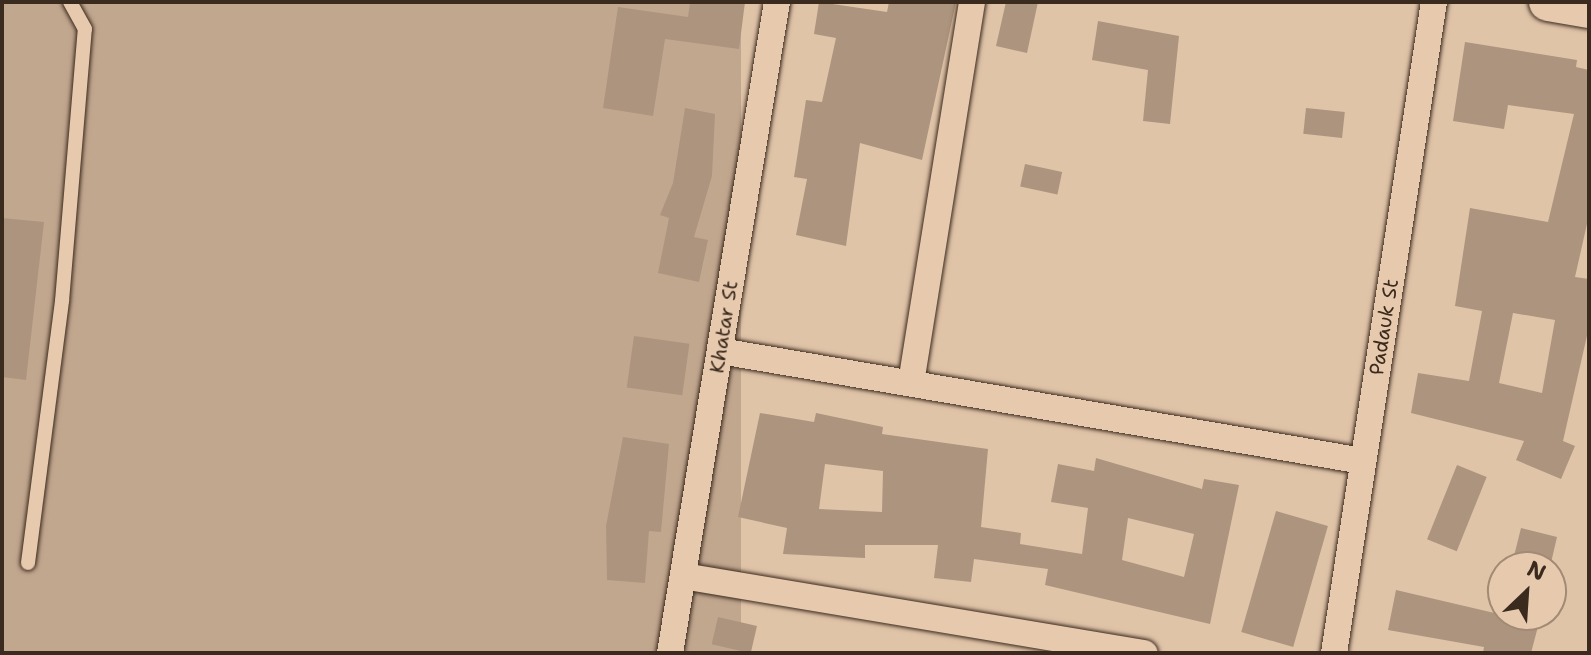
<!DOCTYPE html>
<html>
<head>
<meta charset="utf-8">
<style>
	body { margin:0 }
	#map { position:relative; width:1591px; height:655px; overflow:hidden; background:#e0c4a8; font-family:"Shantell Sans",sans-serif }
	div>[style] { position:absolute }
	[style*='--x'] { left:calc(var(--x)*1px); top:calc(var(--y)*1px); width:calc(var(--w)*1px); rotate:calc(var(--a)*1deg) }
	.green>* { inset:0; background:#c2a78f; transform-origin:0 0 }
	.building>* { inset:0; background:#ad947e; transform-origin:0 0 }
	.roads { filter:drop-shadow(0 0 2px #3b2a1e) drop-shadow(0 0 2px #3b2a1e) }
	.lane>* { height:14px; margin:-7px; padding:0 7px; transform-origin:7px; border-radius:7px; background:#e7caae }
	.street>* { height:26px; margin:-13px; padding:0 13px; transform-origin:13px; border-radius:13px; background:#e7caae }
	.secondary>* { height:38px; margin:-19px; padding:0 19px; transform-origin:19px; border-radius:19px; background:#e7caae }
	span { translate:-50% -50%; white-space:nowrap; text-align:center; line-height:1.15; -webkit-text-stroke:7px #e7caae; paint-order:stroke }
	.street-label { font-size:20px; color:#3b2a1e }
	.frame { position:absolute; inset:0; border:4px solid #3b2a1e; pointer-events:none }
	.north { position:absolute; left:1487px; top:551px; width:80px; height:80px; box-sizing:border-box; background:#e7caae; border:2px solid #a28a74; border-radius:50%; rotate:25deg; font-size:22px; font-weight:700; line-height:32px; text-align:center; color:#3b2a1e }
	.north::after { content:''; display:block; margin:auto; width:28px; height:36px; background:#3b2a1e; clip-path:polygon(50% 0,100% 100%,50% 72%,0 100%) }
</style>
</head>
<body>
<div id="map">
	<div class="green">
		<i style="left:2px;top:2px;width:739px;height:651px"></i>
	</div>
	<div class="building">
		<i style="clip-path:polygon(690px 2px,745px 2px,739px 49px,665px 39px,653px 116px,603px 108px,618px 7px,688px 17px)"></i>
		<i style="clip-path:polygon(819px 2px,887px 12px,889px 2px,956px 2px,922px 160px,860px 143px,846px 246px,796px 235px,807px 179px,794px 177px,806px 100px,822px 102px,836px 38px,814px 34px)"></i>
		<i style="clip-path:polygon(1006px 2px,1038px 2px,1027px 53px,996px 46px)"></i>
		<i style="clip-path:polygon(1098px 21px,1179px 36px,1170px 124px,1143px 121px,1148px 70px,1092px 60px)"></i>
		<i style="clip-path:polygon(evenodd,1465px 42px,1577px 60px,1576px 67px,1589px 70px,1589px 215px,1575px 277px,1589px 279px,1589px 327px,1563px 441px,1575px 446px,1561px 479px,1516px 460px,1524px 441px,1411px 413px,1418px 373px,1469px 381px,1482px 311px,1455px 306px,1470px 208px,1548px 222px,1574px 114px,1508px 105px,1504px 129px,1453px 121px,1465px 42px,1513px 313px,1555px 320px,1542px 393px,1499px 383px,1513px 313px)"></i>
		<i style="clip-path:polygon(685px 108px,715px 114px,712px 176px,694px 237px,708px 240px,699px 282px,658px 273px,669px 218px,660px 215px,673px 183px)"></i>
		<i style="left:1306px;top:108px;width:39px;height:26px;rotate:6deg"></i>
		<i style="left:1025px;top:164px;width:38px;height:23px;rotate:12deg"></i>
		<i style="clip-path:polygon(2px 218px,44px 222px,26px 380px,2px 377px)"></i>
		<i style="left:634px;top:336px;width:56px;height:52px;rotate:8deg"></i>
		<i style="clip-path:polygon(evenodd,760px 413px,814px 422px,816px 413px,883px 427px,882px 434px,988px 449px,981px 527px,1021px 533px,1020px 544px,1082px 554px,1088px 508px,1051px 502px,1058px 464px,1094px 471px,1096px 458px,1202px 489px,1204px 479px,1239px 485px,1210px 624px,1045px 585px,1048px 569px,974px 559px,971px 582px,934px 578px,938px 545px,865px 545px,865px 558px,783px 554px,787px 528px,738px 517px,760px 413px,825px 464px,883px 471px,882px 512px,819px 509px,825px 464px,760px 413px,1128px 518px,1194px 534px,1184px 577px,1122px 560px,1128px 518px)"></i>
		<i style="clip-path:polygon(623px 437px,669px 444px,661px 532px,649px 531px,645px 583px,607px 580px,606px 526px)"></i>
		<i style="left:1457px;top:465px;width:32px;height:80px;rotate:22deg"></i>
		<i style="left:1276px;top:511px;width:54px;height:126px;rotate:16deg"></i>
		<i style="clip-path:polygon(1521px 528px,1557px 537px,1550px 567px,1521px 567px,1523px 558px,1514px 556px)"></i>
		<i style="clip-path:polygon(1396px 590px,1503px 615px,1541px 615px,1531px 653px,1483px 653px,1484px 647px,1388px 630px)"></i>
		<i style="left:718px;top:617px;width:40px;height:28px;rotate:13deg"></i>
	</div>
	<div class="roads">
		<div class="lane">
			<i style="--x:28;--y:563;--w:264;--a:-82.6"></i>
			<i style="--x:62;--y:301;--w:273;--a:-85.2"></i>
			<i style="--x:85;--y:29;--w:31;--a:-119"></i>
		</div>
		<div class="street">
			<i style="--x:720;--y:351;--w:652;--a:9.71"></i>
			<i style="--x:911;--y:383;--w:386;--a:-80.9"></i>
			<i style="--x:683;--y:576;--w:468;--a:9.5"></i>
			<i style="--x:670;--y:653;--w:660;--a:-80.67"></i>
			<i style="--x:1334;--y:653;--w:659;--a:-81.27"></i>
		</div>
		<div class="secondary">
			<i style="--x:1548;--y:2;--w:42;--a:9.7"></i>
		</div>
	</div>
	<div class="street-label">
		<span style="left:724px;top:327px;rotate:-81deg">Khatar St</span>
		<span style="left:1384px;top:327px;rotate:-81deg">Padauk St</span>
	</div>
	<div class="frame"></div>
	<div class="north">N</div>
</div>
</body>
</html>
